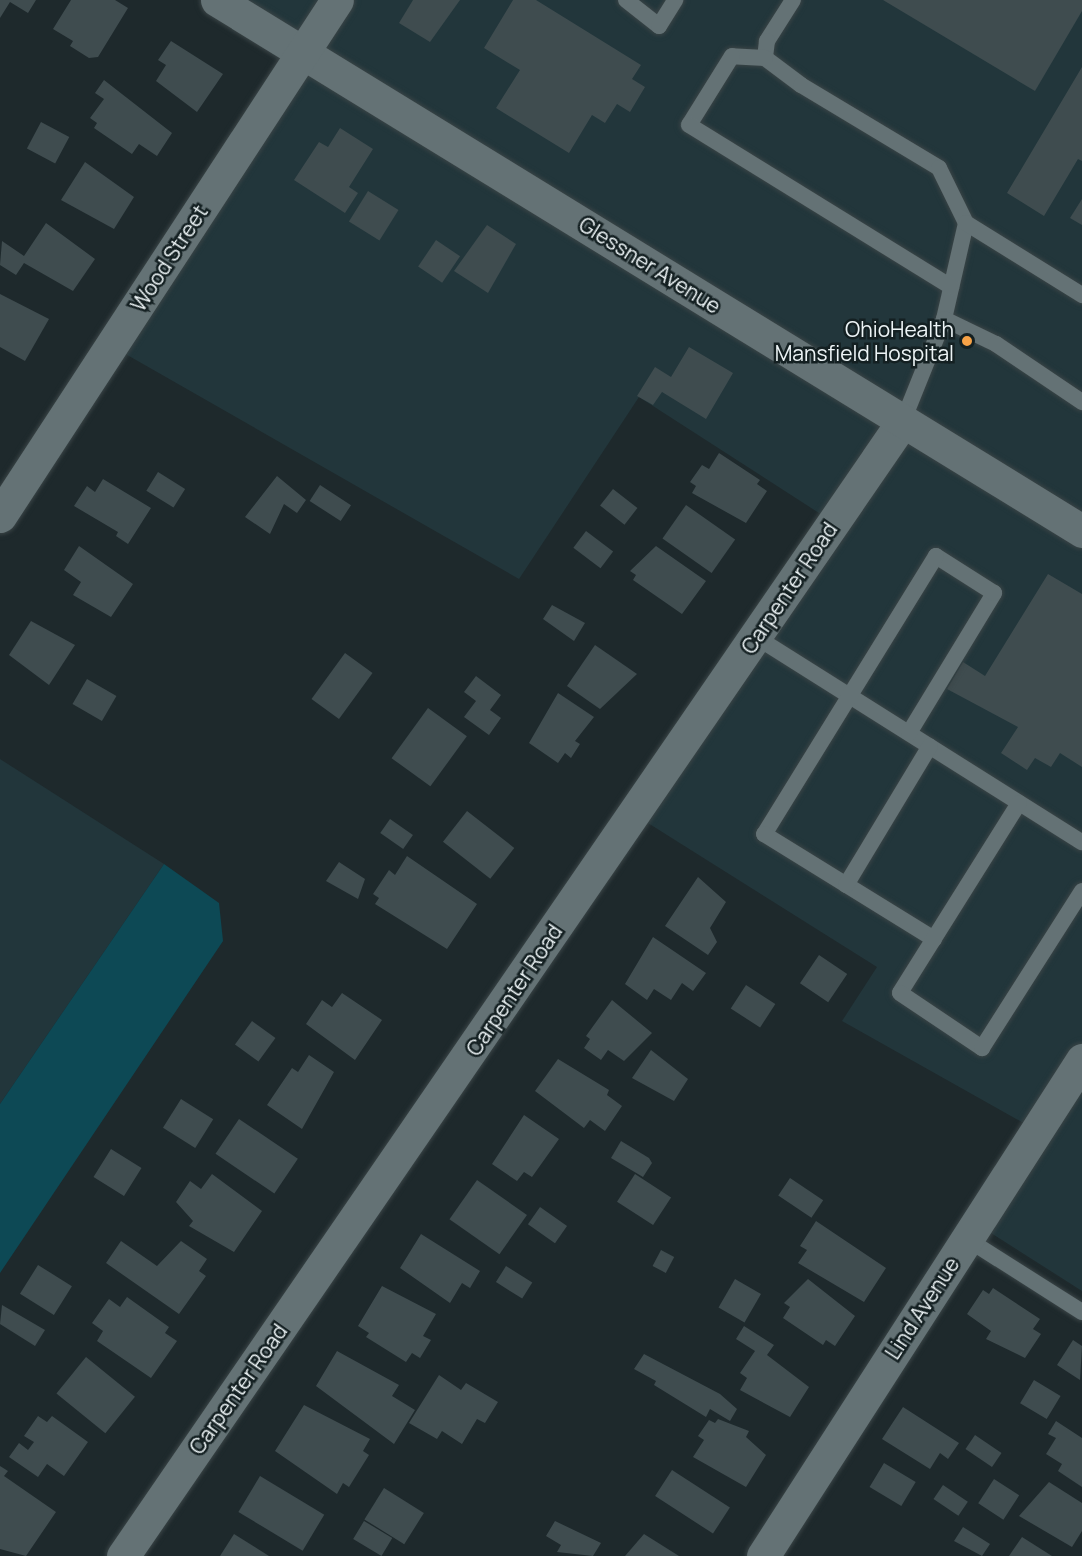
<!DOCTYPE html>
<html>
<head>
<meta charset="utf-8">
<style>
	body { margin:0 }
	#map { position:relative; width:1082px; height:1556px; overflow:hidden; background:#1e292c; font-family:Manrope,sans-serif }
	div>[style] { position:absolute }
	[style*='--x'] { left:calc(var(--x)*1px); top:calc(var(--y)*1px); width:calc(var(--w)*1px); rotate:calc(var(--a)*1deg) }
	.built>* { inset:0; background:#22363b }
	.green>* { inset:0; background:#0d4955 }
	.building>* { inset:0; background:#3f4c4f; transform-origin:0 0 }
	.roads { filter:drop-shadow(0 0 2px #3a4446) drop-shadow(0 0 2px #3a4446) }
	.lane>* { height:16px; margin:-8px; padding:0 8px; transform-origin:8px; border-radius:8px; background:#647275 }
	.street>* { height:33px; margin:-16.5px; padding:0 16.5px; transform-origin:16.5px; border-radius:16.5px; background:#647275 }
	.secondary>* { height:33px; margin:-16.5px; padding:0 16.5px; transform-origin:16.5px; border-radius:16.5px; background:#647275 }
	.dots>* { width:16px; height:16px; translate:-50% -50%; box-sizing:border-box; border:3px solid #142022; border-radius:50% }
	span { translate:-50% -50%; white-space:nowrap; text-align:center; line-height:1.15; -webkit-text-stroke:5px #142022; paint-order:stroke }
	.street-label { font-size:21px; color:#edf4f6 }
	.poi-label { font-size:21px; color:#edf4f6 }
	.right { translate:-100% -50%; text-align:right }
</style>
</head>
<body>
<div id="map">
	<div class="built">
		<i style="clip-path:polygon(217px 0,1082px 0,1082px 1291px,991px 1233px,1052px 1139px,842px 1021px,877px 967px,632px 813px,836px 524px,639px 397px,519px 579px,108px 344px,303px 52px)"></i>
		<i style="clip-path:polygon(0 759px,164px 864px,0 1104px)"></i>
	</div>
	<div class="green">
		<i style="clip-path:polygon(164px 864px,219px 903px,223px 941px,0 1273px,0 1104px)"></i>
	</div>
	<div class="building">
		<i style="clip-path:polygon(0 0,36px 0,28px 13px,10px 2px,0 18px)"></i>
		<i style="clip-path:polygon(71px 0,115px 0,128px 8px,98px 57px,89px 58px,70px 46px,73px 41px,53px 29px)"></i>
		<i style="clip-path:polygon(413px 0,460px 0,430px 42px,399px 23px)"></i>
		<i style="clip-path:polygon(513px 0,536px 0,641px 65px,632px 79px,645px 87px,630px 112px,617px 104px,605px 123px,592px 115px,569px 153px,496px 108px,520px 70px,484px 48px)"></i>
		<i style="clip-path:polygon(883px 0,1082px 0,1082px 11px,1035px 91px)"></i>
		<i style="clip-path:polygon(171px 41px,223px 74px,197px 112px,156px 81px,166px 65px,158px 60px)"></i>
		<i style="clip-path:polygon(1082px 67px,1082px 161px,1078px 159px,1044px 216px,1007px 193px)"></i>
		<i style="clip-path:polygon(104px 80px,172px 133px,157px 156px,139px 144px,132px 154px,94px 128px,97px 123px,90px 118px,104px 99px,95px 93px)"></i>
		<i style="left:41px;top:122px;width:32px;height:30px;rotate:28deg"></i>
		<i style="clip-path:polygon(340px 128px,373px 149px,349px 187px,358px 193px,345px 213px,294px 180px,319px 142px,328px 147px)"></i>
		<i style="clip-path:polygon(85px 162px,134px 197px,114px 229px,61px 200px)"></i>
		<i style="left:368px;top:191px;width:36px;height:36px;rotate:32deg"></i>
		<i style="clip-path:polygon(1082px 199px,1082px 225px,1070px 218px)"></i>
		<i style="clip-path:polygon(46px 223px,95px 259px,73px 291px,24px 263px,16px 275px,0 265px,2px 241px,24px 256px)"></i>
		<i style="clip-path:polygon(487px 225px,516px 244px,488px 293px,454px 271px)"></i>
		<i style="left:436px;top:240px;width:29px;height:32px;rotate:34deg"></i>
		<i style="clip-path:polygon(0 294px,49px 319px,25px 361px,0 347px)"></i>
		<i style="clip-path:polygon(689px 347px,733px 373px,706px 419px,662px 392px,653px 405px,637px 396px,655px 367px,671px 377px)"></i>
		<i style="clip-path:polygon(719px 453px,760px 480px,757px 484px,767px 491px,746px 523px,692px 493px,696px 486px,690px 482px,702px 465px,709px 469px)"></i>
		<i style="left:158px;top:472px;width:32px;height:22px;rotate:32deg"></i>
		<i style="clip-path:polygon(277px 476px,306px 500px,297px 513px,284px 504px,270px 534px,245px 517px)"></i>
		<i style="clip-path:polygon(103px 479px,151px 508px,128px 544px,116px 536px,118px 532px,74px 506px,87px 486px,95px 492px)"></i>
		<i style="left:320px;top:485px;width:37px;height:19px;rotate:33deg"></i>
		<i style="left:613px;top:489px;width:31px;height:21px;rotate:38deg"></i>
		<i style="left:686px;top:505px;width:60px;height:41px;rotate:35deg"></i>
		<i style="left:586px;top:531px;width:34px;height:21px;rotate:37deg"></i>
		<i style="clip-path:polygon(79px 546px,133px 584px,111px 617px,73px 595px,81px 582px,64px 570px)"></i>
		<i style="clip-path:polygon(656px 546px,706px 581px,682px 614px,633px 580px,636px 575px,630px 571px)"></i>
		<i style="clip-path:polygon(1048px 574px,1082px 594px,1082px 767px,1060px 753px,1051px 767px,1035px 758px,1027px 770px,1001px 753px,1018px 727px,947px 689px,963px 662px,985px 676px)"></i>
		<i style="clip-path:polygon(552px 605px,585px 623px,574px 641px,543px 619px)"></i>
		<i style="clip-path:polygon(31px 621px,75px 645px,49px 685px,9px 655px)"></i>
		<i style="clip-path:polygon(595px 645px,637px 674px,600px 709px,567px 686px)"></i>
		<i style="left:345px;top:653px;width:34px;height:57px;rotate:36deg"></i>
		<i style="clip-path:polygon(476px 676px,501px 695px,490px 710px,501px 718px,489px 735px,464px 717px,476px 701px,464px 692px)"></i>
		<i style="left:87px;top:679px;width:34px;height:29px;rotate:30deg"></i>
		<i style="clip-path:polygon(558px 693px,594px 717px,575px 741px,580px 744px,571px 758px,565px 753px,558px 763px,529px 743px)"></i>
		<i style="left:428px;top:708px;width:48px;height:62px;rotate:36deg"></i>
		<i style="left:467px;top:811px;width:60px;height:39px;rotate:38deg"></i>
		<i style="left:390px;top:819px;width:28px;height:17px;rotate:35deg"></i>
		<i style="clip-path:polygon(407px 856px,477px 904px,447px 949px,375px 904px,379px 898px,373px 894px,389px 870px,395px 875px)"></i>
		<i style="clip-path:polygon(339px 862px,365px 879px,358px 899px,326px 881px)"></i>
		<i style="clip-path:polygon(698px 877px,726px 902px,710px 928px,717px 942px,708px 955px,665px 926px)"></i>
		<i style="clip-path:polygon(653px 937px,706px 973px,693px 991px,682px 983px,671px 1000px,654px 989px,647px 1000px,625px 984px)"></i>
		<i style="left:819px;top:955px;width:34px;height:34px;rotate:34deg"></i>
		<i style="left:746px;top:985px;width:35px;height:28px;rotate:33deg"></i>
		<i style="clip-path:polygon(342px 993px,382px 1020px,355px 1060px,306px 1024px,322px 1000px,332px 1007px)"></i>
		<i style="clip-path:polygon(612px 1000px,652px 1033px,624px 1061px,608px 1050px,601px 1060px,584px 1048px,590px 1039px,586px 1036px)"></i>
		<i style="left:252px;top:1021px;width:29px;height:29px;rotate:36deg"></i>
		<i style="clip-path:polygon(651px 1050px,688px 1079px,674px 1101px,632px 1078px)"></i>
		<i style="clip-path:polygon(309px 1055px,334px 1072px,302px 1129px,267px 1105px,292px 1068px,298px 1072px)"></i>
		<i style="clip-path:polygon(558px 1059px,609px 1090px,607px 1095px,622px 1106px,605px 1131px,590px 1120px,584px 1128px,535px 1091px)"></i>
		<i style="left:181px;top:1099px;width:38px;height:34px;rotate:32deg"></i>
		<i style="clip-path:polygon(524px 1115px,559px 1139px,532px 1177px,524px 1172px,517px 1181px,492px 1164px)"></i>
		<i style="left:239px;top:1119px;width:71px;height:42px;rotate:34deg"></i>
		<i style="clip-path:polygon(621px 1141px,649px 1158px,652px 1163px,643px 1177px,611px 1158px)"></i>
		<i style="left:111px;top:1149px;width:36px;height:33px;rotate:32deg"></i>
		<i style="clip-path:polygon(212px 1174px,262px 1211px,234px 1252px,189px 1226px,193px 1221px,176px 1202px,190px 1181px,201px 1189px)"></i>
		<i style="left:635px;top:1174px;width:43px;height:33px;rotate:33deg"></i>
		<i style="left:790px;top:1178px;width:40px;height:21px;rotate:34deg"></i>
		<i style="left:477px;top:1180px;width:61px;height:48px;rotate:35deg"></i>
		<i style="left:540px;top:1207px;width:33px;height:21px;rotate:35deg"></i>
		<i style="clip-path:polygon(816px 1221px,886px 1268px,864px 1302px,798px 1263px,807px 1250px,800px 1246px)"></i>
		<i style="clip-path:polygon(421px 1234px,480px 1271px,470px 1288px,462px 1283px,450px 1303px,400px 1268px)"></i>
		<i style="clip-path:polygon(121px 1241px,157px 1266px,181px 1241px,207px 1259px,199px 1271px,206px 1276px,179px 1314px,106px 1263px)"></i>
		<i style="left:661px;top:1250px;width:15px;height:18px;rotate:28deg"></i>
		<i style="left:38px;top:1265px;width:40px;height:34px;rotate:32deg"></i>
		<i style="left:506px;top:1266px;width:31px;height:19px;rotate:32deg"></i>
		<i style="left:735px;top:1279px;width:30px;height:33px;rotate:30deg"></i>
		<i style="clip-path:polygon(808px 1279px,855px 1316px,835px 1346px,826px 1340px,823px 1345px,783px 1318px,790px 1307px,784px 1303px)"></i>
		<i style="clip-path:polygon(382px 1286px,436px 1314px,423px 1336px,431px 1340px,420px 1358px,412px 1353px,406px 1362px,366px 1337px,369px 1333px,358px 1326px)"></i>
		<i style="clip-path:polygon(993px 1288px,1040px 1319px,1033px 1329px,1041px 1334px,1025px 1358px,986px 1339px,991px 1331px,967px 1314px,983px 1290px,989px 1294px)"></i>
		<i style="clip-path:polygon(127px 1297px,169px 1327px,165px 1333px,177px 1341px,151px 1378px,97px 1341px,103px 1331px,92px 1323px,109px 1299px,120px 1307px)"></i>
		<i style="clip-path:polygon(2px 1305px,45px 1330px,35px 1346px,0 1324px)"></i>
		<i style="clip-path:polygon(744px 1326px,774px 1345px,767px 1355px,809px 1387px,790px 1417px,740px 1390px,747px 1378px,740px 1373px,755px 1351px,736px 1339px)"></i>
		<i style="clip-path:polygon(1073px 1340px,1082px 1346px,1080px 1380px,1057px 1365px)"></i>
		<i style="clip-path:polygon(337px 1351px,399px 1385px,392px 1396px,415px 1410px,394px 1444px,316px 1386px)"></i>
		<i style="clip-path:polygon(644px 1354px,720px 1394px,737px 1409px,730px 1421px,710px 1409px,706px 1417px,654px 1385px,656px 1381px,634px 1369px)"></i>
		<i style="left:86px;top:1357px;width:63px;height:47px;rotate:39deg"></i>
		<i style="clip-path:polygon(439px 1375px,461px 1390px,466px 1383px,498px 1402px,485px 1423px,477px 1419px,462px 1444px,442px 1431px,437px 1439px,409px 1423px)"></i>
		<i style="left:1034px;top:1380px;width:31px;height:27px;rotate:31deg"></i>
		<i style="clip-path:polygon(304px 1405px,370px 1439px,363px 1451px,369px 1455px,349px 1487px,343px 1483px,337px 1494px,275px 1451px)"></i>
		<i style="clip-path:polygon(903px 1407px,959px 1443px,948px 1459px,940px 1453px,930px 1469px,882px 1439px)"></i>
		<i style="clip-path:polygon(38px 1416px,47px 1422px,52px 1416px,88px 1442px,64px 1476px,47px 1464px,38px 1477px,9px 1457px,19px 1443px,28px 1450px,34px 1442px,24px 1436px)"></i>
		<i style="clip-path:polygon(718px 1419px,749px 1431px,746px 1437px,766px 1455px,746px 1487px,693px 1457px,704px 1440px,698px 1436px,709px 1420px,715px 1423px)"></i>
		<i style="clip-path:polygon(1056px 1421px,1082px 1438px,1082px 1487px,1058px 1471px,1062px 1464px,1046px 1454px,1056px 1438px,1048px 1434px)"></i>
		<i style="left:975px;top:1435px;width:32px;height:17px;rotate:34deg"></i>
		<i style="left:884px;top:1463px;width:37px;height:28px;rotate:31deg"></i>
		<i style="clip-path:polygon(0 1466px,8px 1471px,4px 1476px,56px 1512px,26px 1556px,0 1549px)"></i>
		<i style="left:672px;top:1470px;width:69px;height:31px;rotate:33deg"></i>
		<i style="left:260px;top:1476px;width:75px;height:42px;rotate:31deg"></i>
		<i style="left:994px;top:1479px;width:30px;height:29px;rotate:33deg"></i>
		<i style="clip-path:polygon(1049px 1482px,1082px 1503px,1082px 1531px,1072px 1547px,1019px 1516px)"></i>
		<i style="left:943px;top:1485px;width:30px;height:17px;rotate:34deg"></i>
		<i style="left:384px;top:1488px;width:47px;height:37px;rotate:32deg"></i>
		<i style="left:364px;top:1521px;width:33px;height:21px;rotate:31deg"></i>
		<i style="clip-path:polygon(555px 1521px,601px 1543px,593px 1556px,557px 1552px,561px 1545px,546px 1536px)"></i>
		<i style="clip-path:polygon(963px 1527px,990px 1544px,982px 1556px,954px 1541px)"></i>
		<i style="clip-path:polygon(234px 1534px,269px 1556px,220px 1556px)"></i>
		<i style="clip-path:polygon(644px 1534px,679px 1556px,625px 1556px)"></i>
		<i style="clip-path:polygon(1022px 1537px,1052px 1556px,1009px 1556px)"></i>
	</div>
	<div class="roads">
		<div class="lane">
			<i style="--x:626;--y:0;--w:42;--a:38.2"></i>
			<i style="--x:659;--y:26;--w:31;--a:-58"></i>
			<i style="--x:793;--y:0;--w:49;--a:122.4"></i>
			<i style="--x:767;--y:41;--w:17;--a:97"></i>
			<i style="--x:765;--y:58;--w:45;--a:36.9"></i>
			<i style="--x:801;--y:85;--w:161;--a:31"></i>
			<i style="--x:939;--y:168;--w:61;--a:63.9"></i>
			<i style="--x:966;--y:223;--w:98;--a:102.9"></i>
			<i style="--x:944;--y:319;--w:110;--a:111.9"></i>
			<i style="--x:765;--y:58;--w:33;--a:-177"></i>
			<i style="--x:732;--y:56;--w:81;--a:121.9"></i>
			<i style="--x:689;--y:125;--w:308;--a:31.7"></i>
			<i style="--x:966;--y:223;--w:137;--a:31.8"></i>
			<i style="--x:944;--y:319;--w:58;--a:25.7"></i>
			<i style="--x:996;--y:344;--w:104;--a:34"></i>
			<i style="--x:756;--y:637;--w:385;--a:32.2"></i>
			<i style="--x:909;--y:733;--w:164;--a:-58.7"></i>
			<i style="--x:994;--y:593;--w:69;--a:-147.5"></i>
			<i style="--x:936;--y:556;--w:327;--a:121.7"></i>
			<i style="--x:764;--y:834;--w:200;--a:31.7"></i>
			<i style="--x:1019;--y:803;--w:224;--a:122.1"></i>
			<i style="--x:900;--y:993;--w:99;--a:33.9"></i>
			<i style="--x:982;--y:1048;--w:186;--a:-57.5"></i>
			<i style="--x:846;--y:885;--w:162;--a:-58.9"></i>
			<i style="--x:967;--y:1239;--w:136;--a:32.4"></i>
		</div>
		<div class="street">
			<i style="--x:123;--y:1556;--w:1377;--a:-55.5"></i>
			<i style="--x:763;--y:1556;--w:590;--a:-57.25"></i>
		</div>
		<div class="secondary">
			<i style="--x:217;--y:0;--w:1015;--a:31.54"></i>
			<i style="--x:0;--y:516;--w:616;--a:-56.85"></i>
		</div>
	</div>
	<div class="dots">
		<i style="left:967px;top:341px;background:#f6a247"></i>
	</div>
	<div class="street-label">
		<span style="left:169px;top:258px;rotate:-57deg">Wood Street</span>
		<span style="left:650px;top:265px;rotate:32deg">Glessner Avenue</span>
		<span style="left:789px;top:588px;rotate:-56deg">Carpenter Road</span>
		<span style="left:514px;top:990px;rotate:-56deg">Carpenter Road</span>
		<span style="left:922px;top:1308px;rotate:-57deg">Lind Avenue</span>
		<span style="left:238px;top:1389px;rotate:-55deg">Carpenter Road</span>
	</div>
	<div class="poi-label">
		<span class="right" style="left:954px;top:341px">OhioHealth<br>Mansfield Hospital</span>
	</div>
</div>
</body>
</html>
